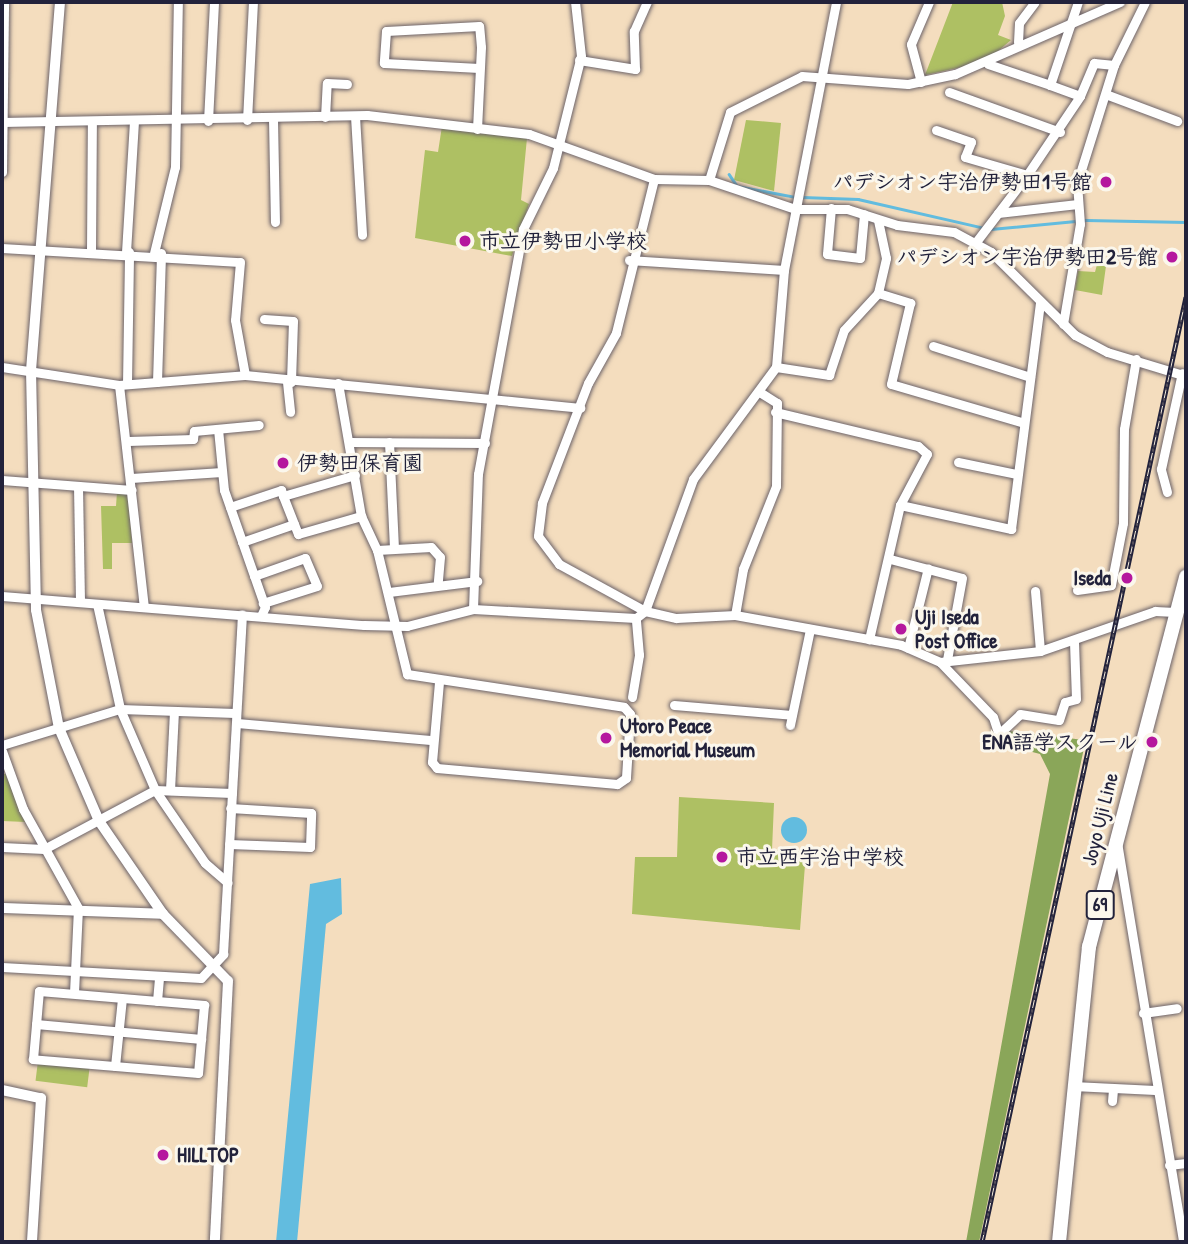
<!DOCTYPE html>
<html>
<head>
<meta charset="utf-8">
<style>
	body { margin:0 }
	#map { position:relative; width:1188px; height:1244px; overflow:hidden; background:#f4ddbe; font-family:"Patrick Hand","Klee One",sans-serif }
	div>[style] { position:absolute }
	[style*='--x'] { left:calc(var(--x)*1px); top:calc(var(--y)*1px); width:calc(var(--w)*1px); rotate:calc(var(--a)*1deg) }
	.green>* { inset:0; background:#aec063; transform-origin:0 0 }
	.forest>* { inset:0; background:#8aa659 }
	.water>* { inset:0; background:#62bcdf }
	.round { border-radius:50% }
	.stream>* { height:2.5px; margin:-1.25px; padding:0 1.25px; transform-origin:1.25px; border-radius:1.25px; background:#62bcdf }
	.roads { filter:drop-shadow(0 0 2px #6c6369) drop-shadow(0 0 2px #6c6369) }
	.minor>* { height:9px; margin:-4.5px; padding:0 4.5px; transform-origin:4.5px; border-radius:4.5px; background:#fff }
	.tertiary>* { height:10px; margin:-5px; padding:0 5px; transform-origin:5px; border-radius:5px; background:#fff }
	.primary>* { height:14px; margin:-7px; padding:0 7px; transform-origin:7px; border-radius:7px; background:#fff }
	.rail>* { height:5px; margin-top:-2.5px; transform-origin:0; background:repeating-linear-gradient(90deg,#fbf7ec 0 8px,#22223b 0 16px); box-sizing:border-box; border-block:2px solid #22223b }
	.dots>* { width:19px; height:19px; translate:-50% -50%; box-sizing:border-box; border:4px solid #fbf7ec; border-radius:50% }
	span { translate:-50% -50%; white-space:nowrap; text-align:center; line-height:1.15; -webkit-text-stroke:6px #fbf7ec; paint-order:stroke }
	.shield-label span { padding:2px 5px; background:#fbf7ec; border:2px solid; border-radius:5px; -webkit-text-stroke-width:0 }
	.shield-label { font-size:19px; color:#22223b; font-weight:700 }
	.poi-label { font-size:21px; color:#22223b; font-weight:700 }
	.right { translate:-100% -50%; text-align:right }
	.left { translate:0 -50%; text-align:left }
	.street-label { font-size:21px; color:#22223b }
	.frame { position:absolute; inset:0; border:4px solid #22223b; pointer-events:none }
</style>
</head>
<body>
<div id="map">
	<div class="green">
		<i style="clip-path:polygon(953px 2px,1002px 2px,1005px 16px,998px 35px,1011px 40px,985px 62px,925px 75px)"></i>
		<i style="clip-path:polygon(746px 120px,781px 123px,774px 191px,734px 180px)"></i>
		<i style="clip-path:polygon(442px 126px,527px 138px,521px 200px,529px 204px,512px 256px,415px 238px,425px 150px,438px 152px)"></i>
		<i style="clip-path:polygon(1098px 261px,1106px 266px,1102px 295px,1075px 290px,1078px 271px,1095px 272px)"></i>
		<i style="clip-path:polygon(117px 492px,128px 493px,132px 543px,112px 543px,112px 569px,103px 569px,101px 506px,116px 506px)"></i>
		<i style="clip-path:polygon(2px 774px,6px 774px,26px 822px,2px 821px)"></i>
		<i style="clip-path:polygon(679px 797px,774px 803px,772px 850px,806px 852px,800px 930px,632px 914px,635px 857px,677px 857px)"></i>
		<i style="left:38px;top:1061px;width:52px;height:20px;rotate:7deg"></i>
	</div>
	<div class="forest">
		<i style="clip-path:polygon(1009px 731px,1084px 740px,1084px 748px,979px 1242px,966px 1242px,1050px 774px,1040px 754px,1006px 745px)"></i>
	</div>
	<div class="water">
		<i class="round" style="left:781px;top:817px;width:26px;height:26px"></i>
		<i style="clip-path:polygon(341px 878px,342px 914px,326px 924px,297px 1242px,276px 1242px,310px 884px)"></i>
	</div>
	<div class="stream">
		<i style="--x:729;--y:174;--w:14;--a:56"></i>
		<i style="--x:737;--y:186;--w:60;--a:10.6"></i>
		<i style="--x:802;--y:197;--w:56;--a:2"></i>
		<i style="--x:858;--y:199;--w:130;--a:12.9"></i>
		<i style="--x:991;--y:229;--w:95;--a:-5.4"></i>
		<i style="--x:1086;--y:220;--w:100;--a:1.1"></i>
	</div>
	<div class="roads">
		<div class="minor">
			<i style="--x:1018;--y:42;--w:19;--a:-87"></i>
			<i style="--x:1019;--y:23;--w:26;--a:-53"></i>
			<i style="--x:579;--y:60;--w:57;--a:9.1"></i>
			<i style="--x:635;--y:69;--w:38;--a:-92"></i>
			<i style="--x:634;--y:31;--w:32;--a:-66"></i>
			<i style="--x:988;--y:64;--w:65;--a:18.7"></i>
			<i style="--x:1050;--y:85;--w:88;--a:-71.4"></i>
			<i style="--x:921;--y:82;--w:39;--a:-105"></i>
			<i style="--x:911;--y:44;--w:46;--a:-66.8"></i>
			<i style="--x:1050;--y:85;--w:32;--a:20"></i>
			<i style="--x:1080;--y:96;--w:36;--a:-67"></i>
			<i style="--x:1094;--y:63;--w:20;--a:6"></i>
			<i style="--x:949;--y:92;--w:118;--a:19.8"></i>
			<i style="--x:1108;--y:95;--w:74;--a:20.6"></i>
			<i style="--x:355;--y:116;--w:119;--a:86.6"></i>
			<i style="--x:325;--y:117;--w:34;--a:-87"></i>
			<i style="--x:327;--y:83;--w:20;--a:3"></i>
			<i style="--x:273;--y:119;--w:103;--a:88.9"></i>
			<i style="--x:247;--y:120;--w:118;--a:-87.1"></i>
			<i style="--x:208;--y:121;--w:119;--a:-87.1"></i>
			<i style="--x:2;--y:122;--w:365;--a:-1.1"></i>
			<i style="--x:367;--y:115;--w:163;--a:6.7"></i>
			<i style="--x:529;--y:134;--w:133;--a:19.8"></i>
			<i style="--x:654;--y:179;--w:55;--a:1"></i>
			<i style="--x:709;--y:180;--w:91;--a:18.6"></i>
			<i style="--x:795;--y:209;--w:52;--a:0"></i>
			<i style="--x:847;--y:209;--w:52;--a:17.7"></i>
			<i style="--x:897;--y:225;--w:57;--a:7"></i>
			<i style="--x:954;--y:232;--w:42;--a:28.4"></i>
			<i style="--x:991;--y:252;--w:118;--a:44.7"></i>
			<i style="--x:1075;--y:335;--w:36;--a:28"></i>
			<i style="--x:1107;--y:352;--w:83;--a:16.9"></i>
			<i style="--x:477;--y:129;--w:82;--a:-87.2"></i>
			<i style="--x:481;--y:47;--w:21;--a:-95"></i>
			<i style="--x:479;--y:26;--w:93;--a:176.9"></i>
			<i style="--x:386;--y:31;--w:32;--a:94"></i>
			<i style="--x:384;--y:63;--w:95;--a:3"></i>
			<i style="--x:936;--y:130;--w:37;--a:19"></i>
			<i style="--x:971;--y:142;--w:16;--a:112"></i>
			<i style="--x:965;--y:157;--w:65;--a:16.2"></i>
			<i style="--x:1027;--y:175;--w:84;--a:127.3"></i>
			<i style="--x:2;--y:172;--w:170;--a:-89.3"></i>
			<i style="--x:1027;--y:175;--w:95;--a:-56.1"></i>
			<i style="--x:654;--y:179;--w:159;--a:103.9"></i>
			<i style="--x:616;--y:333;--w:57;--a:119.2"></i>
			<i style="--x:588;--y:383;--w:129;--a:111"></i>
			<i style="--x:542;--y:503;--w:33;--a:97"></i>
			<i style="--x:538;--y:536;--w:35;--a:53"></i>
			<i style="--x:559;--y:564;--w:98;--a:28.7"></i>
			<i style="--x:645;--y:611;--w:32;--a:13"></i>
			<i style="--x:676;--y:618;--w:59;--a:-2.9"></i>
			<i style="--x:735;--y:615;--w:169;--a:10.2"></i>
			<i style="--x:901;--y:645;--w:43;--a:23.6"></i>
			<i style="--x:940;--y:662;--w:101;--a:-6.3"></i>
			<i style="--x:1040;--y:651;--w:122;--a:-19.2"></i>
			<i style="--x:1155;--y:611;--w:20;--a:3"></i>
			<i style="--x:709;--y:180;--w:71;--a:-72.8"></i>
			<i style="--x:730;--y:112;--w:80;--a:-26.6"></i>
			<i style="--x:802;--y:76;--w:106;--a:4.3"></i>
			<i style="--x:908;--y:84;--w:48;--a:-12"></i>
			<i style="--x:955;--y:74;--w:180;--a:-23.6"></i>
			<i style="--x:831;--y:208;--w:46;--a:95"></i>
			<i style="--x:827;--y:254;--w:33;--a:7"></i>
			<i style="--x:860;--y:258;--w:44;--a:-84.8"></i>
			<i style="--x:998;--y:213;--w:80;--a:-6.5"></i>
			<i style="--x:2;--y:248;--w:238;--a:3.4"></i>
			<i style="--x:240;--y:262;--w:58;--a:94.9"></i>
			<i style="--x:235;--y:320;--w:56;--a:79.7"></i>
			<i style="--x:91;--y:251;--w:129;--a:-89.6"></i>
			<i style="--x:126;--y:252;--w:131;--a:-86.5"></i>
			<i style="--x:154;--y:253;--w:89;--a:-76.3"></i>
			<i style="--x:175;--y:167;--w:165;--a:-89"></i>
			<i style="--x:629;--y:260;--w:155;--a:3.7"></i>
			<i style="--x:878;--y:293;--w:34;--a:17"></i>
			<i style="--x:910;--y:303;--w:83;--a:103.2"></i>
			<i style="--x:891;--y:384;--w:135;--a:16.3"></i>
			<i style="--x:264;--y:319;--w:29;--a:4"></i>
			<i style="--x:293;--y:321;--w:61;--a:91.9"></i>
			<i style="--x:1063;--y:324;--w:101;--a:-80.4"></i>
			<i style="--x:1080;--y:224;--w:41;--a:-94.2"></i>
			<i style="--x:1077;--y:183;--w:124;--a:-72.6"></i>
			<i style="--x:1114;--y:65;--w:70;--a:-63.8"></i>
			<i style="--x:933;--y:346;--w:102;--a:17.7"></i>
			<i style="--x:2;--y:367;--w:118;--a:8.7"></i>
			<i style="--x:119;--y:385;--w:126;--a:-4.5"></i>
			<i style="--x:245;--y:375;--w:337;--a:5.6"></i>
			<i style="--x:776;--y:367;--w:54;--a:8.6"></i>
			<i style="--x:829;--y:375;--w:47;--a:-71.6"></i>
			<i style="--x:844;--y:330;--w:50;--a:-47.4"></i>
			<i style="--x:878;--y:293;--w:36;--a:-77"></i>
			<i style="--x:886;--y:258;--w:39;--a:-102"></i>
			<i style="--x:157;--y:382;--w:129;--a:-88.2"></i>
			<i style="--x:287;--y:382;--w:30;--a:84"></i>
			<i style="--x:338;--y:383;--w:135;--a:80.2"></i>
			<i style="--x:361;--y:516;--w:38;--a:65"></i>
			<i style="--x:377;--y:550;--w:128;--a:76.4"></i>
			<i style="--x:407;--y:674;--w:219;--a:8.6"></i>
			<i style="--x:624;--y:707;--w:9;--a:49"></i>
			<i style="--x:630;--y:714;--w:64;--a:93.6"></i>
			<i style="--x:626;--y:778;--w:11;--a:146"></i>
			<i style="--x:617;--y:784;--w:181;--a:-174.9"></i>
			<i style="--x:437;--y:768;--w:8;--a:-130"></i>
			<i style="--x:432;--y:762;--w:80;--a:-85"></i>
			<i style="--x:127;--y:384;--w:132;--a:-89.1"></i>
			<i style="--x:119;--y:385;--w:223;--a:83.6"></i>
			<i style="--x:775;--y:412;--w:147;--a:13.4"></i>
			<i style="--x:918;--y:446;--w:12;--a:42"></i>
			<i style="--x:927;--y:454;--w:58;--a:117.9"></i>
			<i style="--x:900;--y:505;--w:138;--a:103"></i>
			<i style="--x:218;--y:429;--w:61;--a:84.4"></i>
			<i style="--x:224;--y:490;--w:124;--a:70.7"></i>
			<i style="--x:265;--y:607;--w:10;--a:114"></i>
			<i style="--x:128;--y:441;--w:65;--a:-1.8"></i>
			<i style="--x:193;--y:439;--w:8;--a:-83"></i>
			<i style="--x:194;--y:431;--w:65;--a:-5.3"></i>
			<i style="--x:349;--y:442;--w:136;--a:0.4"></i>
			<i style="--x:389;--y:442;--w:105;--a:87.3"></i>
			<i style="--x:958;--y:462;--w:59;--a:11.7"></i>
			<i style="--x:355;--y:475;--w:75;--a:163.7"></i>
			<i style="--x:283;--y:496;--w:41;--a:68.5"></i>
			<i style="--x:298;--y:534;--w:66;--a:-15.9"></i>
			<i style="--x:131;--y:478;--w:91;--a:-3.8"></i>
			<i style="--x:2;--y:480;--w:130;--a:4.4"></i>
			<i style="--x:78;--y:486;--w:116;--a:89"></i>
			<i style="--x:1167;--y:492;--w:24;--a:-105"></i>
			<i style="--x:1161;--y:469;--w:98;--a:-77.7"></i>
			<i style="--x:900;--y:505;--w:114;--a:12.2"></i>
			<i style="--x:1011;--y:529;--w:227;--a:-82.7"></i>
			<i style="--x:230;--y:507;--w:54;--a:-18.4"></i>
			<i style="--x:281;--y:490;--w:6;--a:72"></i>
			<i style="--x:242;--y:542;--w:55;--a:-19.1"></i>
			<i style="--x:377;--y:550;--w:54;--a:-3.2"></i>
			<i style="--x:431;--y:547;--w:13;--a:48"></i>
			<i style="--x:440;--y:557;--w:25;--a:95"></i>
			<i style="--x:890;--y:559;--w:74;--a:14.8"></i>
			<i style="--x:962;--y:578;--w:83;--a:100.4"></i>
			<i style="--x:254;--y:576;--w:54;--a:-19.4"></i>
			<i style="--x:305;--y:558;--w:30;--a:67"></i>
			<i style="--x:317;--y:586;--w:57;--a:162.5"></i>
			<i style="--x:1077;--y:590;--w:34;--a:-8"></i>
			<i style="--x:1111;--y:585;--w:63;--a:-79"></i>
			<i style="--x:1123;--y:523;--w:94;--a:-89.4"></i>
			<i style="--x:1124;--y:429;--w:71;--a:-80.3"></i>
			<i style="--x:1035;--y:591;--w:60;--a:85.2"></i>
			<i style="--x:389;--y:592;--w:89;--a:-7.1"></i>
			<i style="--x:2;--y:596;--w:363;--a:4.6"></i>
			<i style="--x:364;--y:625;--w:43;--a:1.3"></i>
			<i style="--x:407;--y:626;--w:68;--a:-14.4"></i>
			<i style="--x:473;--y:609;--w:163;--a:3.2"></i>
			<i style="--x:636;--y:618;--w:11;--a:-38"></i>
			<i style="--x:645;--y:611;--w:140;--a:-70"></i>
			<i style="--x:693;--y:479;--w:139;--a:-53.5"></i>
			<i style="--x:776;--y:367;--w:97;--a:-85.3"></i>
			<i style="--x:784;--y:270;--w:273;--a:-79"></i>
			<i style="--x:97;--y:604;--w:107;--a:77.6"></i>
			<i style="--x:120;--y:709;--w:88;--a:66.6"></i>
			<i style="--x:155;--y:790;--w:88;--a:55.6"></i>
			<i style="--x:205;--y:863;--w:30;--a:41"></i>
			<i style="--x:473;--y:609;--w:135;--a:-87.9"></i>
			<i style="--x:478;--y:474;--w:249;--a:-79.6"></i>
			<i style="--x:523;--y:229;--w:68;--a:-63.8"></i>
			<i style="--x:553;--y:168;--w:115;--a:-76"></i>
			<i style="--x:581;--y:56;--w:54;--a:-96.3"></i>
			<i style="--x:735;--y:615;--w:47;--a:-80.1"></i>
			<i style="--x:743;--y:569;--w:89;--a:-68.3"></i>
			<i style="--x:776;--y:486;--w:83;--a:-89.3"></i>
			<i style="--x:777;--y:403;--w:19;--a:-148"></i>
			<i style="--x:908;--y:648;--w:82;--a:-76"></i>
			<i style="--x:940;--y:662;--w:76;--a:46.1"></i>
			<i style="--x:993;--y:717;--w:25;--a:72"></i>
			<i style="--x:632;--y:697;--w:43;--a:-80.5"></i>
			<i style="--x:639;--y:655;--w:37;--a:-95"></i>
			<i style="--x:674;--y:705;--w:118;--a:4.8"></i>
			<i style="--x:237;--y:723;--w:197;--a:5"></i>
			<i style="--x:790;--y:725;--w:98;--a:-78.2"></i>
			<i style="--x:1001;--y:732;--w:26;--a:-43"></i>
			<i style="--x:1020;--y:714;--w:39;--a:9"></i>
			<i style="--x:1059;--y:720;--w:19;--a:-72"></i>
			<i style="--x:1065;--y:702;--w:11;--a:-15"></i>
			<i style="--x:1076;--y:699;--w:56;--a:-92"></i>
			<i style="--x:2;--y:745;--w:123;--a:-17"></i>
			<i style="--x:120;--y:709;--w:115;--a:2"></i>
			<i style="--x:2;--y:751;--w:62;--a:70.1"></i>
			<i style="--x:23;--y:809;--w:113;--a:60.9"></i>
			<i style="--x:78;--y:908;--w:85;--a:92.7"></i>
			<i style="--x:170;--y:790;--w:79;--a:-87.1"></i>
			<i style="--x:1117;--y:842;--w:405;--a:80.6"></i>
			<i style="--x:229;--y:844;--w:81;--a:2.1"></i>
			<i style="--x:310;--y:847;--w:34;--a:-88"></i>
			<i style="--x:311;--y:813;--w:81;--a:-176.5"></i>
			<i style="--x:2;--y:847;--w:42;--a:2.7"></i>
			<i style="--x:44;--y:849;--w:126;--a:-28"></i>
			<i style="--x:155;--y:790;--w:77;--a:2.2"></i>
			<i style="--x:2;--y:967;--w:199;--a:3.2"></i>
			<i style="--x:201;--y:978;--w:33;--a:-47"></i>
			<i style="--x:223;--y:954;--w:340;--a:-86.8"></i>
			<i style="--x:39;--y:991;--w:166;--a:4.8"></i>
			<i style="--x:204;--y:1005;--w:68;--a:95"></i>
			<i style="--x:198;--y:1073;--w:166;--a:-175.2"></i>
			<i style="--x:33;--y:1059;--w:68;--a:-85"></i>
			<i style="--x:157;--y:1001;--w:24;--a:-85"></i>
			<i style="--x:1143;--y:1013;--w:34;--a:-8"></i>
			<i style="--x:36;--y:1024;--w:166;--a:5.2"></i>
			<i style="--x:115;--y:1066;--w:68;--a:-84.1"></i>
			<i style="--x:1073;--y:1086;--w:82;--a:2.8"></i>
			<i style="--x:1112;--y:1101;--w:12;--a:-85"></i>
			<i style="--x:1169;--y:1165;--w:17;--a:-7"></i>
		</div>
		<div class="tertiary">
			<i style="--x:60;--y:2;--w:369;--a:94.5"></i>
			<i style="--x:31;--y:370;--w:240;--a:88.8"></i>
			<i style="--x:36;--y:610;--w:120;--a:79"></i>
			<i style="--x:59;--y:728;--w:101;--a:66.7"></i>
			<i style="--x:99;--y:821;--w:113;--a:55.5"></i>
			<i style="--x:163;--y:914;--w:93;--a:45.9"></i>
			<i style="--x:228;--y:981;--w:261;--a:92.9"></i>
			<i style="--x:2;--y:908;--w:161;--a:2.1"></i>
			<i style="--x:2;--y:1090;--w:40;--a:12"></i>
			<i style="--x:41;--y:1098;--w:144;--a:93.6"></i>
		</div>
		<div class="primary">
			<i style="--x:1059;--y:1242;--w:297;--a:-84.2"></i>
			<i style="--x:1089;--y:947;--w:383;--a:-75.3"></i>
		</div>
	</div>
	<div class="rail">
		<i style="--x:982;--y:1242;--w:967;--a:-77.82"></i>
	</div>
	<div class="dots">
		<i style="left:1106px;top:182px;background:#b5179e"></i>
		<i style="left:465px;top:241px;background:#b5179e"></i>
		<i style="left:1172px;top:257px;background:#b5179e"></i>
		<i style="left:283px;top:463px;background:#b5179e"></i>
		<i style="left:1127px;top:578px;background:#b5179e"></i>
		<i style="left:901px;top:629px;background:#b5179e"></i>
		<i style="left:606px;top:738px;background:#b5179e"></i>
		<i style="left:1152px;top:742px;background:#b5179e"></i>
		<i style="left:722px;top:857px;background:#b5179e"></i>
		<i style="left:163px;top:1155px;background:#b5179e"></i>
	</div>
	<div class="shield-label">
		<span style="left:1100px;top:905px">69</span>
	</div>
	<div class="poi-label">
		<span class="right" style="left:1092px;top:182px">パデシオン宇治伊勢田1号館</span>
		<span class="left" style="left:479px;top:241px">市立伊勢田小学校</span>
		<span class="right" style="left:1158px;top:257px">パデシオン宇治伊勢田2号館</span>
		<span class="left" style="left:297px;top:463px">伊勢田保育園</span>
		<span class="right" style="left:1111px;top:578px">Iseda</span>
		<span class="left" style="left:915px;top:629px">Uji Iseda<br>Post Office</span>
		<span class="left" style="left:620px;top:738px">Utoro Peace<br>Memorial Museum</span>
		<span class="right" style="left:1138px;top:742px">ENA語学スクール</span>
		<span class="left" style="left:736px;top:857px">市立西宇治中学校</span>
		<span class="left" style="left:177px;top:1155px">HILLTOP</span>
	</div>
	<div class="street-label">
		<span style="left:1100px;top:819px;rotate:-76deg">Joyo Uji Line</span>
	</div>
	<div class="frame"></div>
</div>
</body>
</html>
